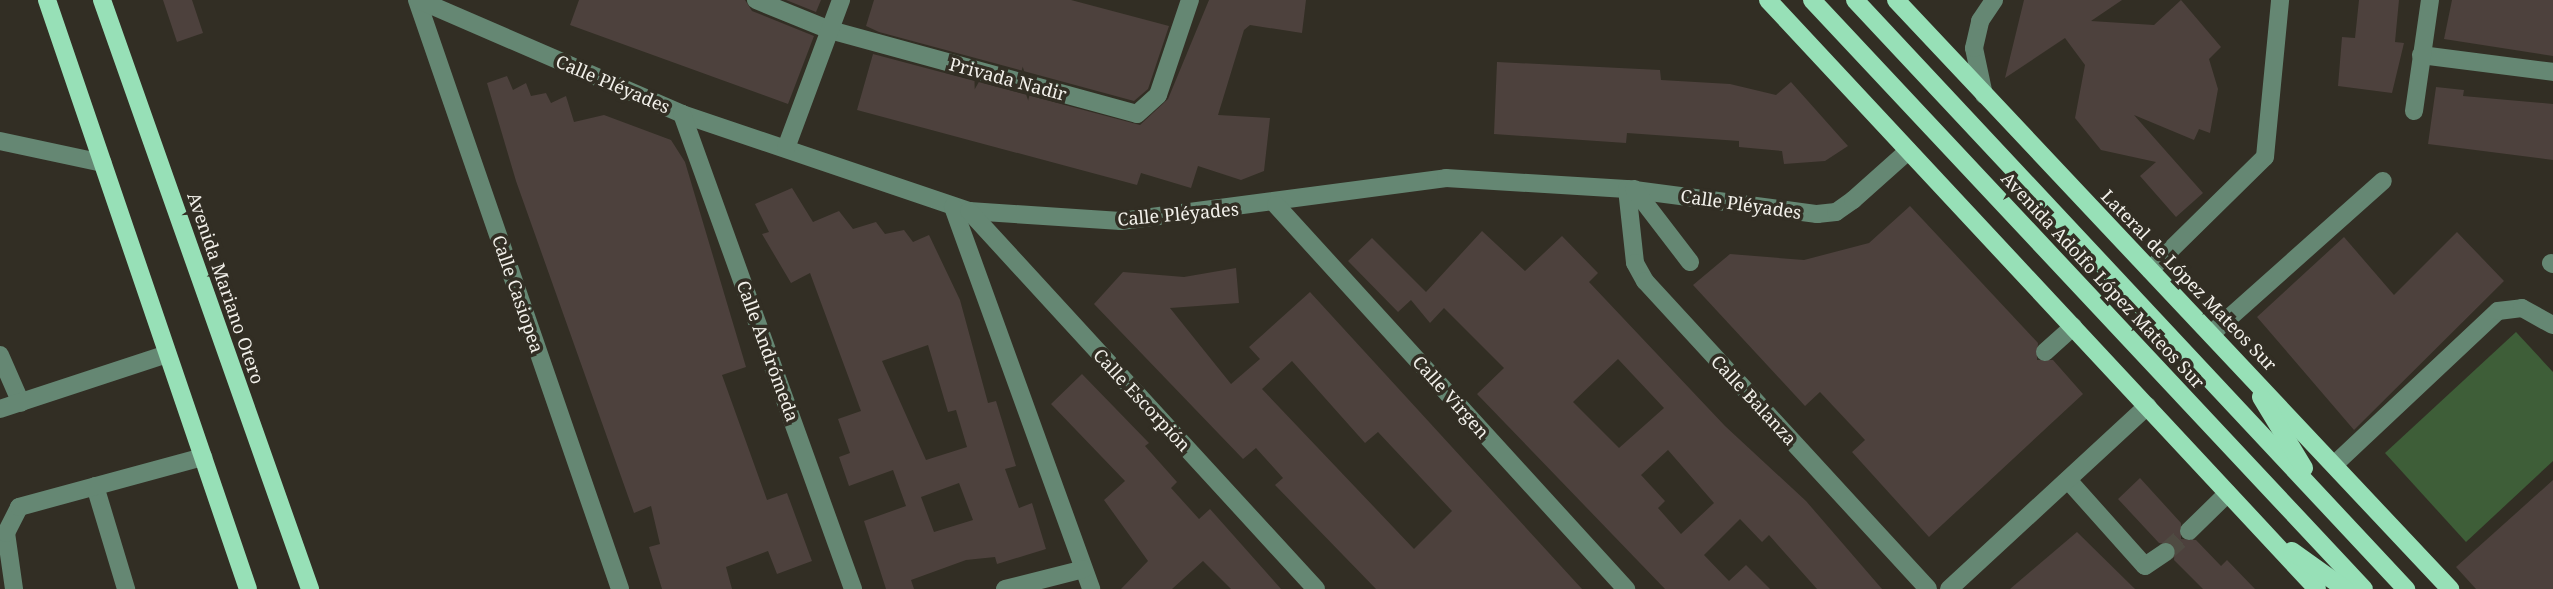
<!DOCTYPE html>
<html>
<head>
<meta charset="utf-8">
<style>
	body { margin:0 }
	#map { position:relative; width:2553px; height:589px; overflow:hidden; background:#322e24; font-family:"Noto Serif",serif }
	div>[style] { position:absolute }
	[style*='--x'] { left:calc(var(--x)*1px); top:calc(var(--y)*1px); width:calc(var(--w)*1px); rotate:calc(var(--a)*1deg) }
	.green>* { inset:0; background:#3e5e38 }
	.building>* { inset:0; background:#4d413d }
	.minor-tunnel>* { height:18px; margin-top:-9px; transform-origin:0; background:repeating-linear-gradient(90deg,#4f4b42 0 18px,transparent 0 27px) }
	.minor>* { height:18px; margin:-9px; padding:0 9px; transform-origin:9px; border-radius:9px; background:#658773 }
	.major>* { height:18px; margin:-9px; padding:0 9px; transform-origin:9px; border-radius:9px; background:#97e0b7 }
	span { translate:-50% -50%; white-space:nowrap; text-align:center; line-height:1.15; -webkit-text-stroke:7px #322e24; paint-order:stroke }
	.street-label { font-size:18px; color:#f2f0ea }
</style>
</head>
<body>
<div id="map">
	<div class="green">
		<i style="clip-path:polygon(2516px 332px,2553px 372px,2553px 461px,2466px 542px,2385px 453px)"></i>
	</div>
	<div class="building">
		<i style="clip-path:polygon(163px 0,192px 0,203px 33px,177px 42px)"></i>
		<i style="clip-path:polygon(579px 0,745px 0,752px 11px,814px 36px,788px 104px,570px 25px)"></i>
		<i style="clip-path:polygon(786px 0,821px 0,816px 12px)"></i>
		<i style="clip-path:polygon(874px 0,1071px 0,1169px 26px,1148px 89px,1134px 101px,879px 32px,866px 26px)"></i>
		<i style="clip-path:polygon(1209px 0,1306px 0,1302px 33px,1250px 25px,1244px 30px,1218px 115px,1270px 118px,1264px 171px,1241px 180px,1198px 166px,1191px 188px,1141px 173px,1137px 185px,857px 110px,873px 54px,1140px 125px,1168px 99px)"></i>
		<i style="clip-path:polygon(2024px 0,2122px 0,2091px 21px,2154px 25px,2181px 0,2221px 47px,2209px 59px,2218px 89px,2210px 133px,2199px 129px,2194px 140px,2134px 115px,2203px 193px,2176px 217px,2140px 176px,2156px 162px,2101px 150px,2075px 118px,2085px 65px,2065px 38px,2005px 78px)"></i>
		<i style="clip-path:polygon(2359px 0,2399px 0,2395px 42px,2404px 43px,2392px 93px,2338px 86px,2342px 37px,2355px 38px)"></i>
		<i style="clip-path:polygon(2452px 0,2553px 0,2553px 56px,2444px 39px)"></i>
		<i style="clip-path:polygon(1497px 62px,1660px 70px,1661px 80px,1730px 84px,1776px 95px,1791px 82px,1848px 146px,1825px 161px,1784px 164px,1782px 151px,1739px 147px,1739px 141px,1627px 133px,1626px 143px,1494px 134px)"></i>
		<i style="clip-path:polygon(507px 76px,513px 90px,526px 83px,531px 96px,546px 93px,551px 103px,566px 96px,574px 122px,604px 115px,671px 140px,685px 162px,746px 367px,722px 375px,767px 500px,787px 493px,812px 561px,777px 574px,768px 551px,726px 567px,732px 589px,662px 589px,649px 547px,660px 544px,651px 506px,634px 513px,516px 181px,487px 83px)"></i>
		<i style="clip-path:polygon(2436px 87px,2464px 90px,2463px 96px,2553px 104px,2553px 160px,2428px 144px)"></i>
		<i style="clip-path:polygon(evenodd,792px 188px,813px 222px,839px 211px,853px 229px,876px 222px,885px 234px,904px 230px,913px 242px,929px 235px,960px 300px,988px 403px,996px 401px,1016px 466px,1005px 469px,1019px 508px,1032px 503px,1046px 549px,997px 564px,995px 557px,966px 560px,911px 580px,914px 589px,886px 589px,864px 521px,906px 506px,893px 470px,849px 486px,839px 457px,850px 453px,838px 419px,861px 411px,810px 273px,791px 283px,762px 234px,769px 232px,755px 204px,792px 188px,928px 345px,948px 412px,956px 410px,967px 447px,926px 460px,882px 361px,928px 345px,792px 188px,959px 483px,973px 520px,934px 532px,921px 497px,959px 483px)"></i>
		<i style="clip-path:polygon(1910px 206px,2038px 343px,2037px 360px,2053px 360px,2083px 394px,1929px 537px,1852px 452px,1865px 440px,1820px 392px,1805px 406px,1693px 285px,1730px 254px,1804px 260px,1869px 243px)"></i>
		<i style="clip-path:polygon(evenodd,1482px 231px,1525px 271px,1562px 236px,1598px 273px,1589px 282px,1725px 426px,1806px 501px,1882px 589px,1817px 589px,1769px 535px,1762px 542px,1740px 519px,1704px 555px,1729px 581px,1746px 565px,1770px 589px,1665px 589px,1477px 394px,1504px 368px,1444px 308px,1430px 323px,1411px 300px,1398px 312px,1348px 261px,1372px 238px,1426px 292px,1482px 231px,1618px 359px,1664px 408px,1619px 448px,1573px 402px,1618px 359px,1482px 231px,1668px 450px,1714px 503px,1681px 534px,1658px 508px,1665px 501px,1641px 475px,1668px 450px)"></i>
		<i style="clip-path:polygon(2457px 232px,2504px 281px,2354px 430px,2257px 317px,2344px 237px,2394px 295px)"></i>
		<i style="clip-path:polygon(evenodd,1236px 268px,1239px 303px,1170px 308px,1231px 384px,1260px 359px,1249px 347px,1310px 292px,1582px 589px,1376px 589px,1275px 485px,1283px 478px,1256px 448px,1243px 459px,1094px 304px,1123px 272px,1184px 277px,1236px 268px,1292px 361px,1365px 443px,1378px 432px,1452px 511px,1414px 549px,1262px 389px,1292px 361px)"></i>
		<i style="clip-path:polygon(1082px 374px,1149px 443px,1145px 446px,1177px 482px,1171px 488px,1199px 519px,1210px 509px,1281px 589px,1231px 589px,1203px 561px,1172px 589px,1121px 589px,1148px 561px,1104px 500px,1125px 481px,1051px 404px)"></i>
		<i style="clip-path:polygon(2140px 478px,2181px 523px,2181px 539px,2196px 540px,2221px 566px,2227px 560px,2255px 589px,2203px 589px,2174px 560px,2175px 545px,2159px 543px,2118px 499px)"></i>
		<i style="clip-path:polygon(2553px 480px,2553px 589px,2476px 589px,2456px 567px)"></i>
		<i style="clip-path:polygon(2077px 532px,2135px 589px,2010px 589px)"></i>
	</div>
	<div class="minor-tunnel">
		<i style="--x:2166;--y:552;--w:31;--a:-42"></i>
	</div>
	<div class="minor">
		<i style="--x:417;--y:0;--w:623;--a:70.98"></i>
		<i style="--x:419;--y:0;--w:287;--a:23.4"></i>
		<i style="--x:682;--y:114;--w:303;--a:18.7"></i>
		<i style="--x:969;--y:211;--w:152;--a:3.8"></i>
		<i style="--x:1121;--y:221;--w:328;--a:-7.5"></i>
		<i style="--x:1446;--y:178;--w:181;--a:3.5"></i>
		<i style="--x:1627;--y:189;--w:192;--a:7.5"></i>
		<i style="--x:1817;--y:214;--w:19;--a:-6"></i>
		<i style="--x:1836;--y:212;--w:21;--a:-35"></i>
		<i style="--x:1853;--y:200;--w:74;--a:-41.7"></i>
		<i style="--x:756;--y:0;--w:80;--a:22.1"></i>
		<i style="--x:830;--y:30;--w:318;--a:15.3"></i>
		<i style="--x:1137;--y:114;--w:28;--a:-42"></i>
		<i style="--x:1158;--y:95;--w:100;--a:-71.4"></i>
		<i style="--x:2421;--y:55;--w:133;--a:7.3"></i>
		<i style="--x:1984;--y:95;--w:48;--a:-102"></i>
		<i style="--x:1974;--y:48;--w:28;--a:-77"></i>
		<i style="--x:1980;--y:21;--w:25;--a:-56"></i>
		<i style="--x:2414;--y:111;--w:112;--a:-81.8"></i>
		<i style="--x:682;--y:114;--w:505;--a:70.2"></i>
		<i style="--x:0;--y:141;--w:105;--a:12.1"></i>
		<i style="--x:786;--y:148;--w:158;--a:-69.6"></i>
		<i style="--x:1627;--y:189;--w:74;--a:83.8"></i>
		<i style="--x:1635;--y:263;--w:21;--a:61"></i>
		<i style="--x:1645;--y:281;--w:418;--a:47.4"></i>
		<i style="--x:1634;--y:189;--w:92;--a:52.5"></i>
		<i style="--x:1276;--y:205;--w:520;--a:47.65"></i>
		<i style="--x:953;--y:207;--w:406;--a:70.1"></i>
		<i style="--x:969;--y:211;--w:513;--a:47.45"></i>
		<i style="--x:2551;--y:263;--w:2;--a:27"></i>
		<i style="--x:2150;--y:270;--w:161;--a:-44.5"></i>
		<i style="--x:2265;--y:157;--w:158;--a:-84.5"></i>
		<i style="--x:2211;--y:334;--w:230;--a:-41.7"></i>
		<i style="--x:2045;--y:352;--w:38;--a:-42"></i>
		<i style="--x:0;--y:355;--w:52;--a:66.4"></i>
		<i style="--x:0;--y:409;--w:176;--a:-18.2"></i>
		<i style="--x:2336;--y:463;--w:222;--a:-43.2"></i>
		<i style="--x:2498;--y:311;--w:24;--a:-7"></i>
		<i style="--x:2522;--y:308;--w:35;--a:29"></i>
		<i style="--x:2068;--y:480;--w:115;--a:48.2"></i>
		<i style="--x:2145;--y:566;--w:25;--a:-34"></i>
		<i style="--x:95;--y:486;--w:108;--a:73.2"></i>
		<i style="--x:2189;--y:531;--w:54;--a:-44.3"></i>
		<i style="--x:14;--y:589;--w:57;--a:-98.1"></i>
		<i style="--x:6;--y:533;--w:29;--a:-63"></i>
		<i style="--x:19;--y:507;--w:191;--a:-15.2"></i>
		<i style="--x:1005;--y:589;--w:81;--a:-14.2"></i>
		<i style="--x:1949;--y:589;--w:270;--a:-42.7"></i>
	</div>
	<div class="major">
		<i style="--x:47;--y:0;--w:622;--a:71.16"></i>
		<i style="--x:102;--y:0;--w:625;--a:70.55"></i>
		<i style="--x:1768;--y:0;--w:805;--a:47.01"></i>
		<i style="--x:1812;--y:0;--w:807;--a:46.86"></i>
		<i style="--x:1855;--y:0;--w:807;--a:46.91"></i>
		<i style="--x:1896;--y:0;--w:809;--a:46.75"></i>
		<i style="--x:2261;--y:397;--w:83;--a:58.8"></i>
		<i style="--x:2292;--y:551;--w:65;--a:35.6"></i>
	</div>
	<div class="street-label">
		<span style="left:1008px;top:79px;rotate:15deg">Privada Nadir</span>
		<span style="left:613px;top:84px;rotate:23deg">Calle Pléyades</span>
		<span style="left:1741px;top:204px;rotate:8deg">Calle Pléyades</span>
		<span style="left:1178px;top:214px;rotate:-5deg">Calle Pléyades</span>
		<span style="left:2103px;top:280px;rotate:47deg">Avenida Adolfo López Mateos Sur</span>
		<span style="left:2189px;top:280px;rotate:46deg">Lateral de López Mateos Sur</span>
		<span style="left:226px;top:288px;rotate:71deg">Avenida Mariano Otero</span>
		<span style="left:518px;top:294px;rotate:71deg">Calle Casiopea</span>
		<span style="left:768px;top:351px;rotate:70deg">Calle Andrómeda</span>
		<span style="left:1451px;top:397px;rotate:48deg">Calle Virgen</span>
		<span style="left:1142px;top:400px;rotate:47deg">Calle Escorpión</span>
		<span style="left:1754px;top:400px;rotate:47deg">Calle Balanza</span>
	</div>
</div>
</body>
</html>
